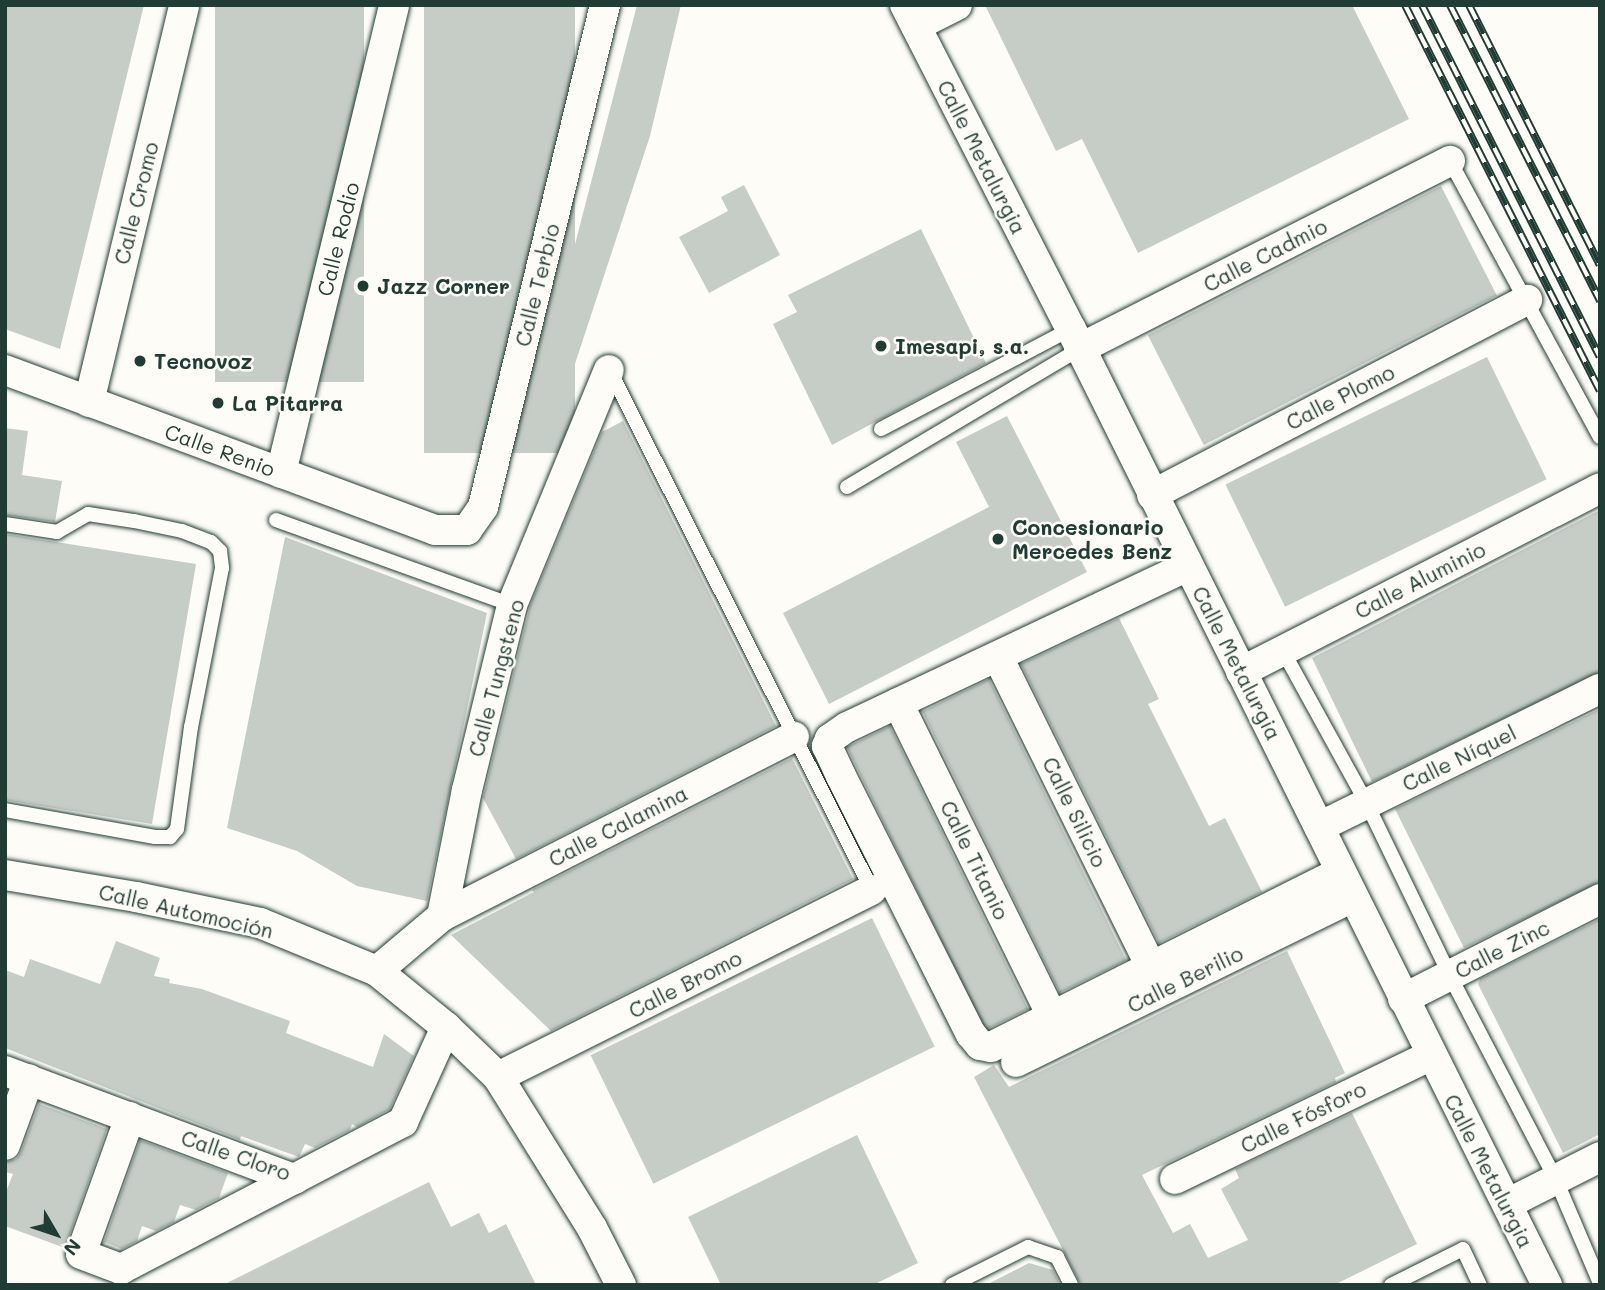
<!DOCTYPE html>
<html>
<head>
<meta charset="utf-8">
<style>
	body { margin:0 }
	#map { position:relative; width:1605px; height:1290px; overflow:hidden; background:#fdfcf7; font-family:Mali,sans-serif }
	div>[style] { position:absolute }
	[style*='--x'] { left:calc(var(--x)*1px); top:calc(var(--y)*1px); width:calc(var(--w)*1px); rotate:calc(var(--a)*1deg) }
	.building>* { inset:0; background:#c6cdc7; transform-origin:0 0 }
	.roads { filter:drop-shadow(0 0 2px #1f3d34) drop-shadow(0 0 2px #1f3d34) }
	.lane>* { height:14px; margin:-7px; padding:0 7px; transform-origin:7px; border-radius:7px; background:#fdfcf7 }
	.street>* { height:30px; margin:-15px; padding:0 15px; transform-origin:15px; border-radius:15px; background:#fdfcf7 }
	.rail>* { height:8px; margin-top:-4px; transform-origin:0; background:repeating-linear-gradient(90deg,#fdfcf7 0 16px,#1f3d34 0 32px); box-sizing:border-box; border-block:2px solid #1f3d34 }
	.dots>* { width:19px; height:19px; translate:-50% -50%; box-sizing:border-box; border:4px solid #fdfcf7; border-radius:50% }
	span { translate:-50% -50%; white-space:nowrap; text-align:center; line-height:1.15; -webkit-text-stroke:5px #fdfcf7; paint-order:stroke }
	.street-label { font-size:21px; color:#1f3d34 }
	.poi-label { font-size:21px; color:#1f3d34; font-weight:700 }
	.left { translate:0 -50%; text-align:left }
	.frame { position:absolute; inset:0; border:7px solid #1f3d34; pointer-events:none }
	.north { position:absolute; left:21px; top:1199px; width:70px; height:70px; -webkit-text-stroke:5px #fdfcf7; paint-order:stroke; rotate:129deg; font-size:19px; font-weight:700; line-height:28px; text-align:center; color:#1f3d34 }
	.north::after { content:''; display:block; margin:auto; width:24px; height:32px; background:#1f3d34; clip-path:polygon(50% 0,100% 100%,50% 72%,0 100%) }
</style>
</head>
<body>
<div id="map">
	<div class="building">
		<i style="clip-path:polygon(5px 5px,144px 5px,60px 349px,5px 329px)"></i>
		<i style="left:215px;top:5px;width:149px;height:377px"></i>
		<i style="left:424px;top:5px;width:151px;height:448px"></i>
		<i style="clip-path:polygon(637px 5px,681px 5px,650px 136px,574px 367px,544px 364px)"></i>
		<i style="clip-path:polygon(985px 5px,1352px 5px,1409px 119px,1138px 253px,1082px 139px,1056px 151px)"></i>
		<i style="clip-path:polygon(744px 185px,780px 255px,709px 293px,679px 237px,728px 211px,721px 197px)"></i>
		<i style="left:1441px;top:186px;width:123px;height:329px;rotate:63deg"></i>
		<i style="clip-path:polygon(921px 229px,986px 363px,832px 445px,773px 324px,797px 312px,788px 295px)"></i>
		<i style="left:1487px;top:357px;width:136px;height:291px;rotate:64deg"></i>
		<i style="clip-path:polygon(1007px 416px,1087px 572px,829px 704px,783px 613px,989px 507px,956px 442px)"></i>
		<i style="clip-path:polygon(623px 421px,776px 726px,516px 859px,483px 798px,500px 729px,530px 606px,602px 432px)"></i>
		<i style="clip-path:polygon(5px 428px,28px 431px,22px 475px,62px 481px,55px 522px,5px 515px)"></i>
		<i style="clip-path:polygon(1600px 510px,1600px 672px,1372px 782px,1312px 658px)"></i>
		<i style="clip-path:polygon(5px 534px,196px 564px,152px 824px,5px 800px)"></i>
		<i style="clip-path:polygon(285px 537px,487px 613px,427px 901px,357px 886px,297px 851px,227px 828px)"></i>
		<i style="clip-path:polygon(1119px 618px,1159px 699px,1148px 704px,1209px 826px,1225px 818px,1262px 892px,1159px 943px,1021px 664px)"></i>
		<i style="left:989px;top:679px;width:313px;height:74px;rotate:64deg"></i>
		<i style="clip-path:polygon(1600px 709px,1600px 882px,1464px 948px,1395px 809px)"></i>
		<i style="left:890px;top:726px;width:315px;height:48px;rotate:64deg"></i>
		<i style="clip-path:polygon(792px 758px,853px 879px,551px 1031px,451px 935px,534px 892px,532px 890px)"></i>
		<i style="left:872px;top:918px;width:143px;height:313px;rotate:64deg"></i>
		<i style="clip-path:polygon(1600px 919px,1600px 1134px,1563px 1153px,1478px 984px,1480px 979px)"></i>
		<i style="clip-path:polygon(116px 941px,160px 958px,154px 976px,170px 979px,169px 983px,202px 989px,290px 1021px,286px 1033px,373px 1067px,384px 1034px,414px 1056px,390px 1109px,357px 1127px,352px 1124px,350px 1130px,315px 1148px,305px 1144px,299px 1157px,241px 1136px,240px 1140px,5px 1048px,5px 970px,24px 977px,30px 959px,100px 984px)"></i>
		<i style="clip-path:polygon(1287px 951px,1345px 1073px,1335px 1078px,1336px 1082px,1142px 1175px,1173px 1233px,1190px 1224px,1208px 1258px,1248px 1240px,1221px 1189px,1239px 1178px,1235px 1169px,1352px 1113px,1417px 1244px,1334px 1285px,1081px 1285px,974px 1077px,994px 1065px,1009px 1087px)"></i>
		<i style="clip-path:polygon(39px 1104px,107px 1129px,65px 1248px,5px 1226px,5px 1194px,13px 1174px,5px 1172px,5px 1162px,16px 1159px,21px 1152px)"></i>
		<i style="clip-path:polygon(857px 1135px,918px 1263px,873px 1285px,721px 1285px,688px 1217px)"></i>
		<i style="clip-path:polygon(140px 1140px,228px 1173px,219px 1198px,196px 1210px,180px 1205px,174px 1222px,156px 1231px,142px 1226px,137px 1241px,122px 1249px,104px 1242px)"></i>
		<i style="clip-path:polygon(429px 1182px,451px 1227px,479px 1213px,489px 1233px,506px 1224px,536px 1285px,223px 1285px)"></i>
		<i style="clip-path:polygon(1029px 1263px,1053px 1270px,1060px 1285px,986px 1285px)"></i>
	</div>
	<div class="roads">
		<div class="lane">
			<i style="--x:1450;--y:161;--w:314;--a:61.5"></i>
			<i style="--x:610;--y:371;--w:581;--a:63.21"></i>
			<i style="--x:881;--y:429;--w:215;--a:-27.8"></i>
			<i style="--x:847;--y:487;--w:270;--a:-30.7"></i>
			<i style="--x:276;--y:520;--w:251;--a:19.8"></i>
			<i style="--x:5;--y:524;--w:53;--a:8.7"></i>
			<i style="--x:57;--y:532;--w:36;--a:-30"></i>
			<i style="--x:88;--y:514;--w:47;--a:8.7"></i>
			<i style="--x:134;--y:521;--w:49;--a:11.8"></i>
			<i style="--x:182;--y:531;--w:31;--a:21"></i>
			<i style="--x:211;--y:542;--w:13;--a:45"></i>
			<i style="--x:220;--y:551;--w:17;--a:83"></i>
			<i style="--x:222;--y:568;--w:162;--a:101"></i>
			<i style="--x:191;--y:727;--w:103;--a:97.8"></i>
			<i style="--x:177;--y:829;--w:11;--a:131"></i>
			<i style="--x:170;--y:837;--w:15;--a:180"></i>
			<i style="--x:155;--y:837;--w:152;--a:-169.8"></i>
			<i style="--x:1283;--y:651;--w:175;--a:61.2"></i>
			<i style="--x:1367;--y:804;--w:191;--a:64.2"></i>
			<i style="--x:1450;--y:976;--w:230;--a:62.5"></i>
			<i style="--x:1556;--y:1180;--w:112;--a:66.9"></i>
			<i style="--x:952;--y:1285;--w:85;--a:-26.6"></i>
			<i style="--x:1028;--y:1247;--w:31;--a:19"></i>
			<i style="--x:1057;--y:1257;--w:31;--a:63"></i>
			<i style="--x:1391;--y:1285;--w:80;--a:-26.6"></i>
			<i style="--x:1463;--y:1249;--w:40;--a:65"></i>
		</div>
		<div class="street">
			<i style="--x:905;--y:5;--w:364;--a:62.9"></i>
			<i style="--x:1071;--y:329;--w:1068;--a:63.53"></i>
			<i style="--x:916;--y:26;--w:46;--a:-27.1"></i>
			<i style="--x:1079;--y:349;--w:416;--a:-26.9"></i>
			<i style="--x:5;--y:370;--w:459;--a:20.4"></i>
			<i style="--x:435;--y:530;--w:32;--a:0"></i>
			<i style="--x:467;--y:530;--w:28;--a:-55"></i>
			<i style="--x:483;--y:507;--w:517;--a:-76.34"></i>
			<i style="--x:89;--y:402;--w:408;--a:-76.5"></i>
			<i style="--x:281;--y:473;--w:481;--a:-76.4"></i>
			<i style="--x:1152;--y:495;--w:423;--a:-27.5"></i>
			<i style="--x:1188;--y:566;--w:377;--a:154.7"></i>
			<i style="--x:847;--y:727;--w:21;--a:145"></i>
			<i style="--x:830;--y:739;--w:8;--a:113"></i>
			<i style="--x:827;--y:746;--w:33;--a:65"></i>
			<i style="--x:841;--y:776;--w:289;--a:63.3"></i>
			<i style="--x:971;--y:1034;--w:14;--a:51"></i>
			<i style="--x:980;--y:1045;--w:11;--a:10"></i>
			<i style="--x:991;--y:1047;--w:391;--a:-26.6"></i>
			<i style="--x:998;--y:657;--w:347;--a:63.7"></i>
			<i style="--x:1241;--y:672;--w:403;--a:-27.1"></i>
			<i style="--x:898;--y:703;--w:351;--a:63.8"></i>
			<i style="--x:1319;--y:827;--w:313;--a:-26.2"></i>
			<i style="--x:5;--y:875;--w:133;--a:9.5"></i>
			<i style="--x:136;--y:897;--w:127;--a:11.8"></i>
			<i style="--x:260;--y:923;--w:126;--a:22.3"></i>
			<i style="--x:377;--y:971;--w:89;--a:39.1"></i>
			<i style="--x:446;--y:1027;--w:72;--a:43.9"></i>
			<i style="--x:498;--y:1077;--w:178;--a:58.1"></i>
			<i style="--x:592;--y:1228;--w:64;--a:63"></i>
			<i style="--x:442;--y:916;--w:395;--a:-27"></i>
			<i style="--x:377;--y:971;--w:85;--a:-40.2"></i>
			<i style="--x:442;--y:916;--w:128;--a:-78.8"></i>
			<i style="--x:467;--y:790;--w:190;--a:-76.3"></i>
			<i style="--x:512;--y:605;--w:254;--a:-67.6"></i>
			<i style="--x:1403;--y:999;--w:221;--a:-26.9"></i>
			<i style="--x:1016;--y:1062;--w:375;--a:-26.1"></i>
			<i style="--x:5;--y:1071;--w:309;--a:20.5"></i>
			<i style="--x:294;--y:1179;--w:123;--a:-27.6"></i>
			<i style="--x:403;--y:1122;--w:104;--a:-65.6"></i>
			<i style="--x:498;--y:1077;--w:418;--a:-26.6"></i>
			<i style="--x:130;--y:1117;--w:145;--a:109.7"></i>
			<i style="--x:81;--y:1254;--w:43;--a:20.6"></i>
			<i style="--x:121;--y:1269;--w:195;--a:-27.5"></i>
			<i style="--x:5;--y:1145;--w:70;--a:-70"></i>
			<i style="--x:1175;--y:1179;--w:285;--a:-25.8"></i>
			<i style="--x:1507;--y:1204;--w:104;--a:-26.8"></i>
		</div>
	</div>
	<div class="rail">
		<i style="--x:1405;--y:5;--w:432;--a:63.2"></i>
		<i style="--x:1422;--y:5;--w:394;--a:63.2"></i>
		<i style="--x:1450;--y:5;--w:332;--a:63.1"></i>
		<i style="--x:1469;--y:5;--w:291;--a:63.3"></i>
	</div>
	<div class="dots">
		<i style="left:363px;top:286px;background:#1f3d34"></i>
		<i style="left:881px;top:346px;background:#1f3d34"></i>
		<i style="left:140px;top:361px;background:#1f3d34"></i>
		<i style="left:218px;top:403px;background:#1f3d34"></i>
		<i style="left:998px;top:539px;background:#1f3d34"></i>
	</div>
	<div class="street-label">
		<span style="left:982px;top:157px;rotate:63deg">Calle Metalurgia</span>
		<span style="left:136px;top:203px;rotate:-76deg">Calle Cromo</span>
		<span style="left:338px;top:239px;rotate:-76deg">Calle Rodio</span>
		<span style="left:1265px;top:255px;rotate:-27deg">Calle Cadmio</span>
		<span style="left:537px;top:285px;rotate:-76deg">Calle Terbio</span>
		<span style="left:1340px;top:397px;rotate:-27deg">Calle Plomo</span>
		<span style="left:220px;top:450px;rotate:20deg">Calle Renio</span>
		<span style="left:1420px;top:580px;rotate:-27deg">Calle Aluminio</span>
		<span style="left:1237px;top:663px;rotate:63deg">Calle Metalurgia</span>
		<span style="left:496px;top:678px;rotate:-75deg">Calle Tungsteno</span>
		<span style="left:1459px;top:758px;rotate:-26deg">Calle Níquel</span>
		<span style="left:1075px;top:812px;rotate:64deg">Calle Silicio</span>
		<span style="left:618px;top:826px;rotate:-27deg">Calle Calamina</span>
		<span style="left:975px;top:860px;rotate:64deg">Calle Titanio</span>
		<span style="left:186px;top:911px;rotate:13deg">Calle Automoción</span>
		<span style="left:1502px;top:949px;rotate:-27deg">Calle Zinc</span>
		<span style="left:1185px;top:979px;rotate:-26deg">Calle Berilio</span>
		<span style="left:685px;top:984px;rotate:-27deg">Calle Bromo</span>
		<span style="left:1303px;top:1117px;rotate:-26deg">Calle Fósforo</span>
		<span style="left:236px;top:1155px;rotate:19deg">Calle Cloro</span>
		<span style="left:1489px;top:1171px;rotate:63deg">Calle Metalurgia</span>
	</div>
	<div class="poi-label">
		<span class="left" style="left:377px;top:286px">Jazz Corner</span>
		<span class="left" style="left:895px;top:346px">Imesapi, s.a.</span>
		<span class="left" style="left:154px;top:361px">Tecnovoz</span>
		<span class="left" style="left:232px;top:403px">La Pitarra</span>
		<span class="left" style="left:1012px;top:539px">Concesionario<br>Mercedes Benz</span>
	</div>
	<div class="frame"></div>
	<div class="north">N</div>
</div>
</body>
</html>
